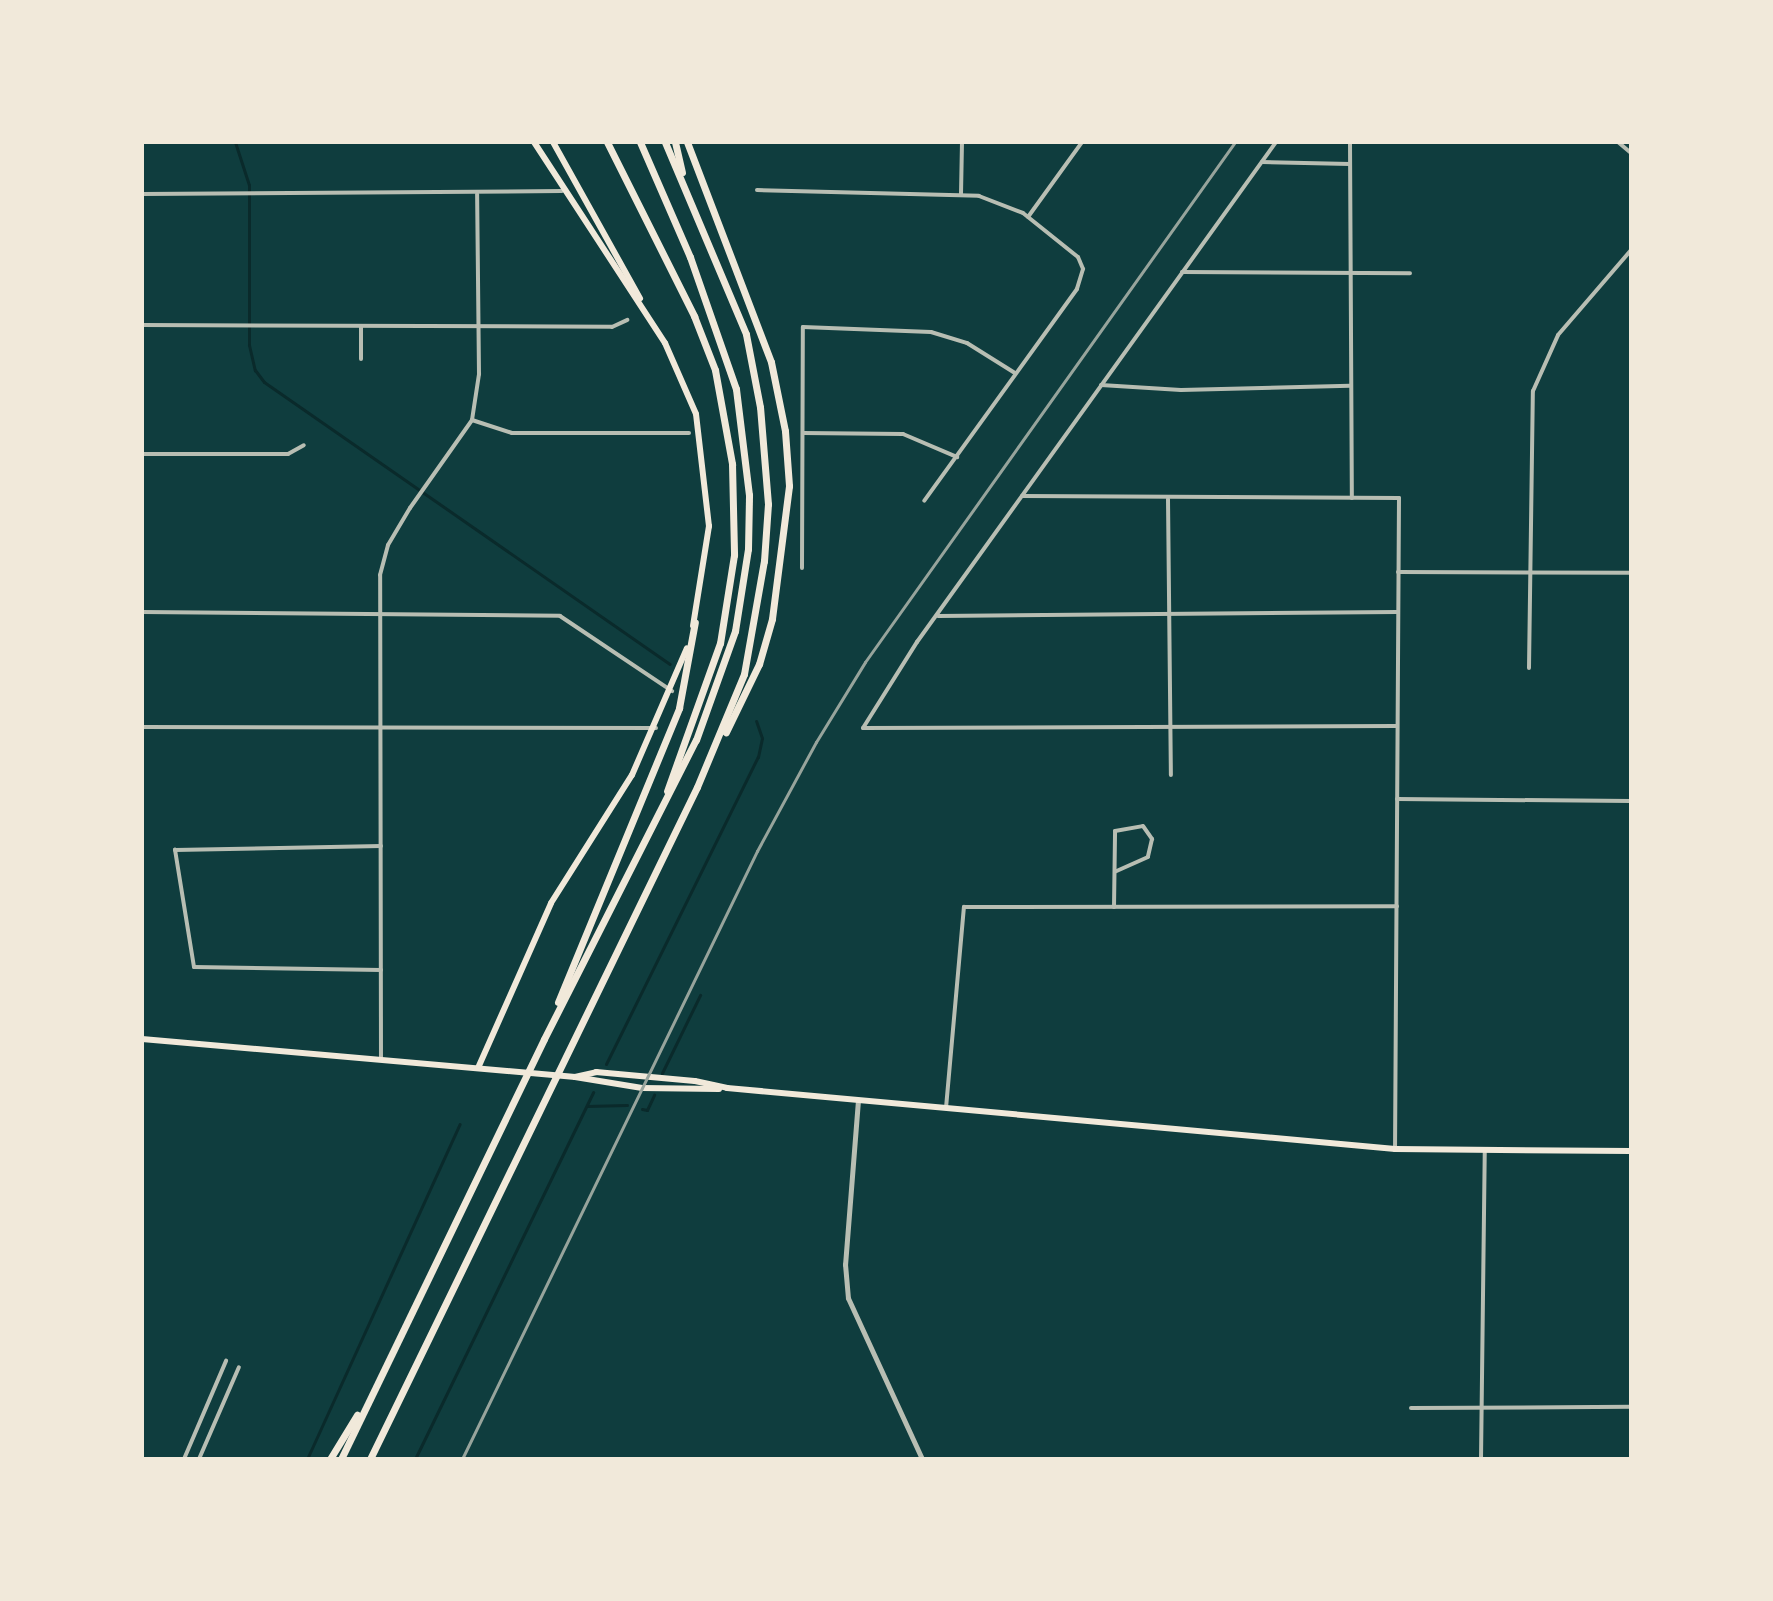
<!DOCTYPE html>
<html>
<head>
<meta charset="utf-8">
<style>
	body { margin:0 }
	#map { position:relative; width:1773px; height:1601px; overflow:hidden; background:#0f3d3e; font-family:Arial,sans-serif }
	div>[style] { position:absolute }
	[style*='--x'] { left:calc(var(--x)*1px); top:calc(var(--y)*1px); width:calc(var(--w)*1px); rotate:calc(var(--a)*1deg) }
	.stream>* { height:3px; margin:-1.5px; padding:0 1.5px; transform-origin:1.5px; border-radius:1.5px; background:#0a2a2b }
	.minor>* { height:4px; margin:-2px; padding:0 2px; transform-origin:2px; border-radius:2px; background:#b8beb3 }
	.tertiary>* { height:5px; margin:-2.5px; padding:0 2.5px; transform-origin:2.5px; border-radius:2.5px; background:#b8beb3 }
	.secondary>* { height:6px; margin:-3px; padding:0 3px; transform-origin:3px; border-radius:3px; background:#f1e9da }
	.motorway>* { height:7px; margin:-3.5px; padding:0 3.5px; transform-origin:3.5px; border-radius:3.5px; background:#f1e9da }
	.rail>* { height:3px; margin:-1.5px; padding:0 1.5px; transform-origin:1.5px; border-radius:1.5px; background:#97a49c }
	span { translate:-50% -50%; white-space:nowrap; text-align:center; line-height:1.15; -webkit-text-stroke:6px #f1e9da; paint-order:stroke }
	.frame { position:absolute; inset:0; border:144px solid #f1e9da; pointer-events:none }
</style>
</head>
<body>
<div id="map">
	<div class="stream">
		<i style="--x:235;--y:142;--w:45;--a:72"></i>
		<i style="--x:249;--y:185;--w:160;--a:90"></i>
		<i style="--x:249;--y:345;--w:26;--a:77"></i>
		<i style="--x:255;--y:370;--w:15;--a:53"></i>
		<i style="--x:264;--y:382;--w:494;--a:34.8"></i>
		<i style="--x:606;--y:1064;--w:343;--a:-63.7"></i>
		<i style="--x:758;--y:757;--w:19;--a:-78"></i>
		<i style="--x:762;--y:738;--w:18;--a:-109"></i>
		<i style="--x:662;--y:1073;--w:87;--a:-64"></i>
		<i style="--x:587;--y:1106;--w:40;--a:-1.4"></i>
		<i style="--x:642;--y:1109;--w:5;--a:11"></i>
		<i style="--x:647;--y:1110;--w:17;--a:-65"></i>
		<i style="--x:307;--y:1459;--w:368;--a:-65.5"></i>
		<i style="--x:415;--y:1459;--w:408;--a:-64.1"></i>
	</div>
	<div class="minor">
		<i style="--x:1350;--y:142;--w:356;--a:89.7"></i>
		<i style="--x:1618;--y:142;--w:17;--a:40"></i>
		<i style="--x:1262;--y:162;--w:88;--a:1.3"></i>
		<i style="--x:757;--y:190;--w:222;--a:1.5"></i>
		<i style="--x:979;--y:196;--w:47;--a:21.1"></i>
		<i style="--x:1023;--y:213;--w:70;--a:38.7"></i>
		<i style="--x:1078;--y:257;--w:13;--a:67"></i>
		<i style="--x:1083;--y:269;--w:21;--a:107"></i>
		<i style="--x:1077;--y:289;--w:261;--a:125.8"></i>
		<i style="--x:142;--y:194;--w:420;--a:-0.4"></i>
		<i style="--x:961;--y:194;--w:52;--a:-88.9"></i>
		<i style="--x:1028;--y:217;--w:92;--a:-54.2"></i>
		<i style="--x:1182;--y:272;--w:228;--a:0.3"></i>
		<i style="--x:142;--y:325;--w:470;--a:0.2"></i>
		<i style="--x:612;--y:327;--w:17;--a:-25"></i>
		<i style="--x:361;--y:359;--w:33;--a:-90"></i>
		<i style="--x:1101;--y:385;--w:80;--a:3.6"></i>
		<i style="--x:1181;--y:390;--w:169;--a:-1.4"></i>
		<i style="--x:472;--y:420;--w:42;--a:18"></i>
		<i style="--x:512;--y:433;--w:177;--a:0"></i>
		<i style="--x:803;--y:433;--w:100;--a:0.6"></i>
		<i style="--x:903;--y:434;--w:59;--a:23.1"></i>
		<i style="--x:142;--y:454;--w:146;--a:0"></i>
		<i style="--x:288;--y:454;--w:18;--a:-29"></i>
		<i style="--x:1022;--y:496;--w:377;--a:0.3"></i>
		<i style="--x:1399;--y:498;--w:651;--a:90.35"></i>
		<i style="--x:1168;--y:499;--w:276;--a:89.4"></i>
		<i style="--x:802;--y:568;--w:241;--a:-89.8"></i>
		<i style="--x:803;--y:327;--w:128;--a:2.2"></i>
		<i style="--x:931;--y:332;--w:38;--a:17"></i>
		<i style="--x:967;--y:343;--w:57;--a:32"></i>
		<i style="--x:1398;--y:572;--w:233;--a:0.2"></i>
		<i style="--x:142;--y:612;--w:418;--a:0.5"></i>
		<i style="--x:560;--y:616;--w:135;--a:33.8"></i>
		<i style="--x:938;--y:616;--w:460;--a:-0.5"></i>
		<i style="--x:1529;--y:668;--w:277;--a:-89.2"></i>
		<i style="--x:1533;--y:391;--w:61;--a:-65.9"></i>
		<i style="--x:1558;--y:335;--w:112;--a:-49.3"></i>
		<i style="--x:142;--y:727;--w:514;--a:0.11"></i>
		<i style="--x:863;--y:728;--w:102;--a:-57.9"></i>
		<i style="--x:917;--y:642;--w:616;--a:-54.32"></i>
		<i style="--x:863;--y:728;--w:533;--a:-0.21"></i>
		<i style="--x:1397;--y:799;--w:234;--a:0.5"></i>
		<i style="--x:1114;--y:907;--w:76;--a:-89.2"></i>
		<i style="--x:1115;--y:831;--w:28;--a:-10"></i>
		<i style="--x:1143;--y:826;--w:16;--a:55"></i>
		<i style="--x:1152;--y:839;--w:18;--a:103"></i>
		<i style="--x:1148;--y:857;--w:35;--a:156"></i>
		<i style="--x:381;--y:970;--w:187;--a:-179.1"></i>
		<i style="--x:194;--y:967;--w:119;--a:-99.2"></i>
		<i style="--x:175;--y:850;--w:206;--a:-1.1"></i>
		<i style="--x:381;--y:1060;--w:485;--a:-90.1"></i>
		<i style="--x:380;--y:575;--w:31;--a:-75"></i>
		<i style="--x:388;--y:545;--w:43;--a:-59.3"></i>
		<i style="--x:410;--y:508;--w:108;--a:-54.8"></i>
		<i style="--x:472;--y:420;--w:47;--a:-81.3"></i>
		<i style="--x:479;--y:374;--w:180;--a:-90.6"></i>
		<i style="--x:946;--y:1108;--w:202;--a:-84.9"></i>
		<i style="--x:964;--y:907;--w:433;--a:-0.1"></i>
		<i style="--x:1411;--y:1408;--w:220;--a:-0.3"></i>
		<i style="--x:184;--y:1459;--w:107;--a:-66.8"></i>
		<i style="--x:199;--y:1459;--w:100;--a:-66.5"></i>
		<i style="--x:1481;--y:1459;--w:309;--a:-89.3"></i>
	</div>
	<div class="tertiary">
		<i style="--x:858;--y:1100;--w:165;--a:94.5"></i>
		<i style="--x:845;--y:1264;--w:34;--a:85"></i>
		<i style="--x:848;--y:1298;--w:177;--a:65.3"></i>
	</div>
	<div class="secondary">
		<i style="--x:534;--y:142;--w:240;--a:56.9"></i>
		<i style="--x:665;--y:343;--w:77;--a:66.4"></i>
		<i style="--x:696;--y:414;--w:113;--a:83.4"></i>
		<i style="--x:709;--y:526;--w:101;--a:99.1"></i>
		<i style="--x:553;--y:142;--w:179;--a:60.9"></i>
		<i style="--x:142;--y:1039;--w:435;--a:5"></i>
		<i style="--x:575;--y:1077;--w:68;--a:9.3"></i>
		<i style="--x:642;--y:1088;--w:77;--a:0.7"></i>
		<i style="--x:478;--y:1068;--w:180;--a:-66.1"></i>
		<i style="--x:551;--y:903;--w:151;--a:-57.7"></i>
		<i style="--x:632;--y:775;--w:138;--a:-66.6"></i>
		<i style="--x:575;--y:1077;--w:22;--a:-13"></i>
		<i style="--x:596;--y:1072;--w:99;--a:5.2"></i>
		<i style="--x:695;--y:1081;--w:33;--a:12"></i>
		<i style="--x:727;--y:1088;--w:671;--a:5.22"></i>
		<i style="--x:1395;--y:1149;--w:236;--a:0.5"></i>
	</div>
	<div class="motorway">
		<i style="--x:607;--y:142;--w:195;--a:63.4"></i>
		<i style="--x:694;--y:316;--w:58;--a:68.7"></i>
		<i style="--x:715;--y:370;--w:96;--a:79.7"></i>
		<i style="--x:732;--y:464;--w:91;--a:88.7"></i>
		<i style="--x:734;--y:555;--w:89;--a:99"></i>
		<i style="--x:720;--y:643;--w:157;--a:109.7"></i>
		<i style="--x:675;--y:142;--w:31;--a:77"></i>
		<i style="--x:687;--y:142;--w:235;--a:69.1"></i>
		<i style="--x:771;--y:362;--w:70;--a:78.5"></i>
		<i style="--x:785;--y:431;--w:55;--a:85.8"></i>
		<i style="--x:789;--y:486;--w:134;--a:97.3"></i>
		<i style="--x:772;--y:619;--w:47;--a:106.1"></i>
		<i style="--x:759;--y:664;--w:76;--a:115.9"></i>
		<i style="--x:558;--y:1002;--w:318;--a:-67.6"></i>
		<i style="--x:679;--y:708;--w:87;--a:-79.5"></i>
		<i style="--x:330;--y:1459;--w:52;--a:-58.5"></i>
		<i style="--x:341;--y:1459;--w:466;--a:-64.2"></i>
		<i style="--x:544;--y:1039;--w:335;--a:-63.1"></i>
		<i style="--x:696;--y:740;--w:116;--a:-70.3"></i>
		<i style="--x:735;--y:631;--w:83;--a:-81"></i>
		<i style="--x:748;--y:549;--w:54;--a:-88.9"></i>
		<i style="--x:749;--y:495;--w:107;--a:-97"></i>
		<i style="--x:736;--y:389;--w:140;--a:-109.2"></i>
		<i style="--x:690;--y:257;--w:125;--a:-113.5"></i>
		<i style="--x:370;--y:1459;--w:747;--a:-64.05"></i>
		<i style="--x:697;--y:787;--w:122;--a:-67.4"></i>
		<i style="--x:744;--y:674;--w:115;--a:-80"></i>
		<i style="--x:764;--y:561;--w:57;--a:-86"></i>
		<i style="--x:768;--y:504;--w:97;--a:-94.7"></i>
		<i style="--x:760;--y:407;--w:74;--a:-100.9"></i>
		<i style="--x:746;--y:334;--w:208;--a:-112.9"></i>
	</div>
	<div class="rail">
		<i style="--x:462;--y:1459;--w:676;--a:-64.12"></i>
		<i style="--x:757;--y:851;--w:124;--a:-61.6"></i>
		<i style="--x:816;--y:742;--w:94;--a:-58.5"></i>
		<i style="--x:865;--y:662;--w:638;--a:-54.57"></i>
	</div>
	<div class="frame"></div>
</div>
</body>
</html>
